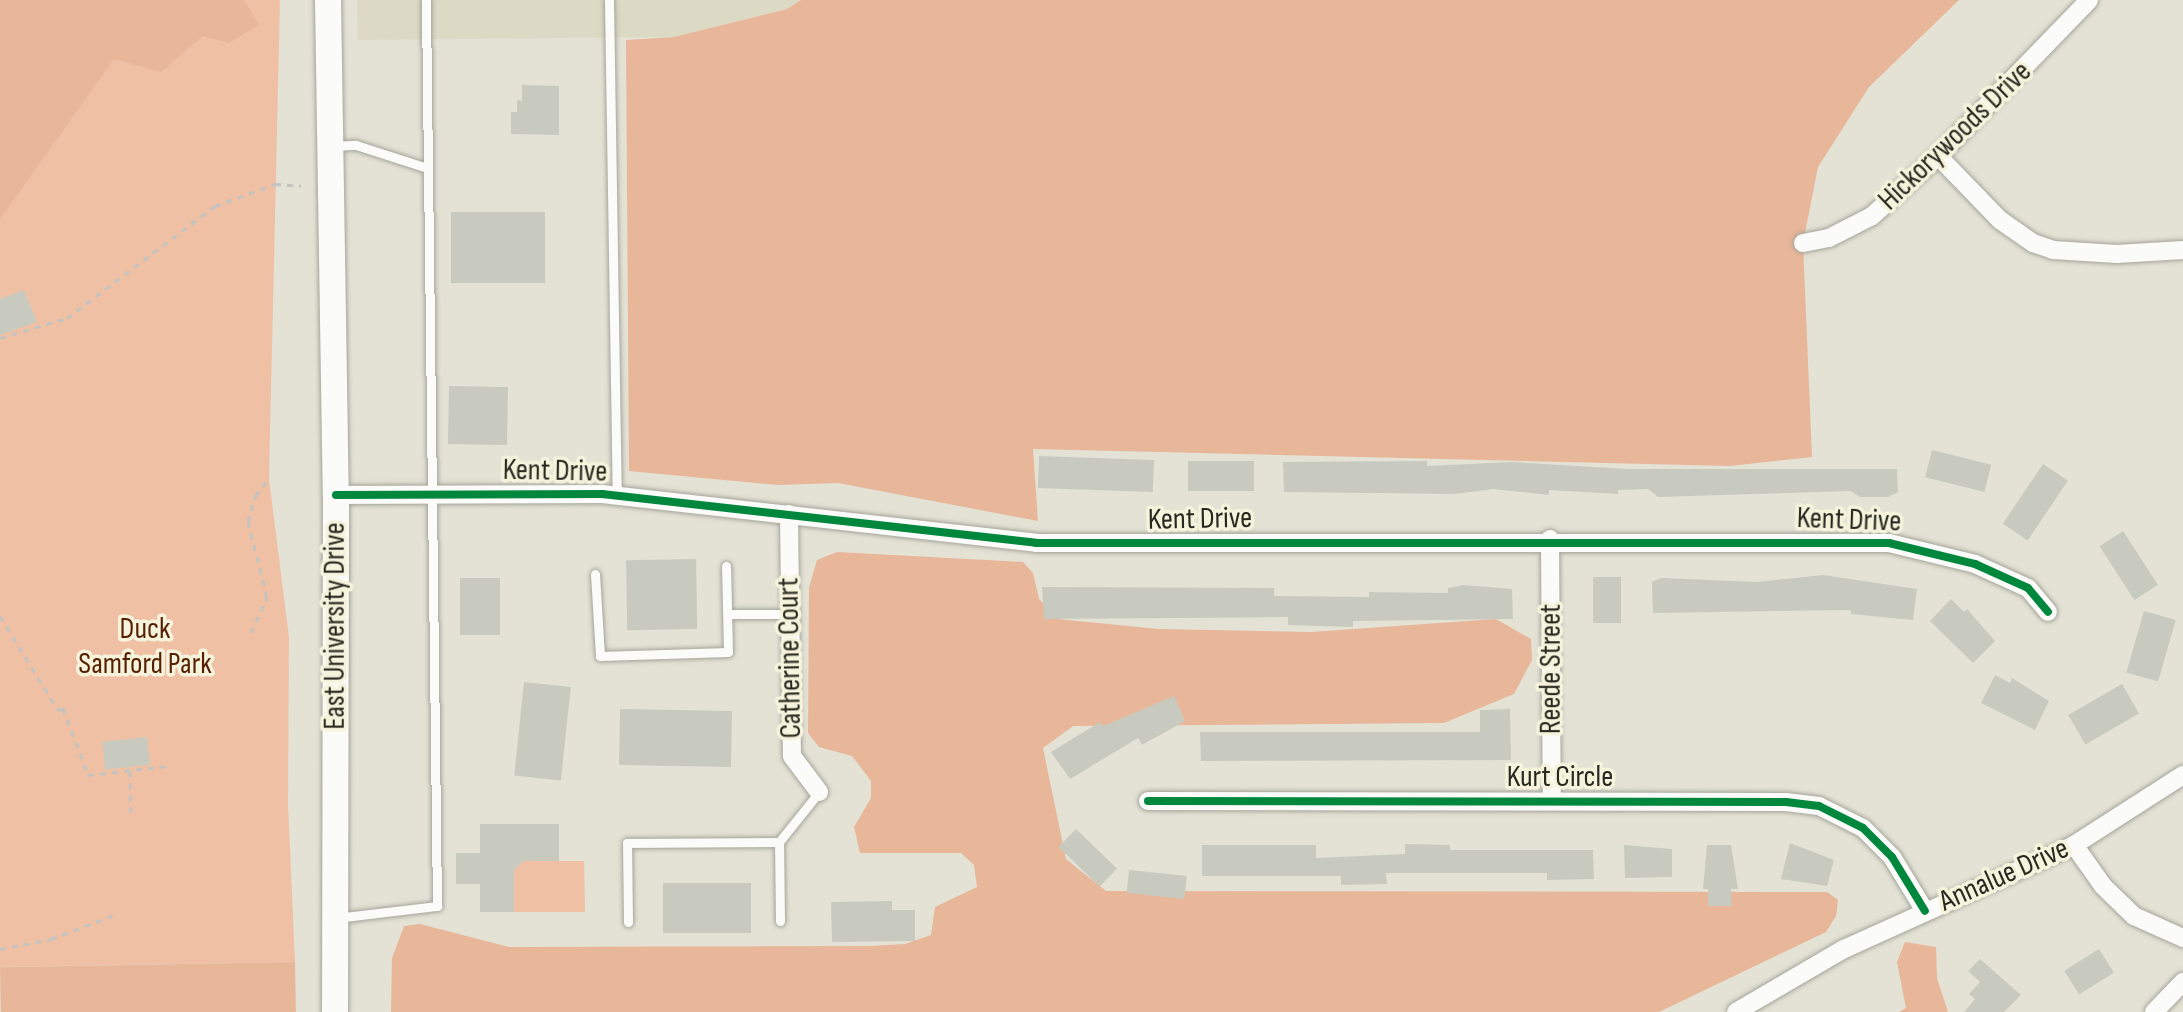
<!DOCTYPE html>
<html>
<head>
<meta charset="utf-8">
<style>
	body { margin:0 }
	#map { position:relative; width:2183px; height:1012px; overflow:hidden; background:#e3e2d5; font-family:"Sofia Sans Condensed",sans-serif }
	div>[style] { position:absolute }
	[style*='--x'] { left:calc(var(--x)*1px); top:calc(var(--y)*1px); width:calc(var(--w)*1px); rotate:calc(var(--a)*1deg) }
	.built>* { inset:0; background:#dcdac4 }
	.green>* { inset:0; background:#f0c0a5 }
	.forest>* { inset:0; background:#e8b698; transform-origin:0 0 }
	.building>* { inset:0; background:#c8cac0; transform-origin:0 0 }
	.path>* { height:3px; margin-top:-1.5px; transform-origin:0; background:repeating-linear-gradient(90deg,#c4c3bf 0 6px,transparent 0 12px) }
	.roads { filter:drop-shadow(0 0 2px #a6a59b) drop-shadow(0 0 2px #a6a59b) }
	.lane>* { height:9px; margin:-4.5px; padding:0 4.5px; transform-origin:4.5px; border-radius:4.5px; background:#fbfbf9 }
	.street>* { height:18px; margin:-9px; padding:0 9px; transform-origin:9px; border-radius:9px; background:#fbfbf9 }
	.secondary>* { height:26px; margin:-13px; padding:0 13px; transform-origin:13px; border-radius:13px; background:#fbfbf9 }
	.cycleway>* { height:8px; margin:-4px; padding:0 4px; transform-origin:4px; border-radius:4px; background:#00873e }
	span { translate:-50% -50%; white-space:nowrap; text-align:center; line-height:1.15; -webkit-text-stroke:7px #f6f3dc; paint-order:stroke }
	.street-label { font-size:30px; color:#292820 }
	.park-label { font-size:30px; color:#561f00 }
</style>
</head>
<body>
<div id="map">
	<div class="built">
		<i style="clip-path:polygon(357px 0,801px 0,787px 9px,674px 37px,358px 40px)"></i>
	</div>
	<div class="green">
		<i style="clip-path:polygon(0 0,280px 0,269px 479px,289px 637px,288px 804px,295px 962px,0 967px)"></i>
		<i style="clip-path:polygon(523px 861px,584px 861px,585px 912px,514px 912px,514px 870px)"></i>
	</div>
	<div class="forest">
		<i style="clip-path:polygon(0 0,244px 0,259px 25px,229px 43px,203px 36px,161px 72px,114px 59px,0 219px)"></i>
		<i style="clip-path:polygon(801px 0,1959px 0,1869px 87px,1818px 167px,1803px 243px,1812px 457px,1730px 466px,1033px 449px,1038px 521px,838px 483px,778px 485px,629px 471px,626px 40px,674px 37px,787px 9px)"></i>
		<i style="clip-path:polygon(837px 552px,1023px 562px,1033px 573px,1039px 599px,1058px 619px,1158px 629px,1311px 632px,1496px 619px,1531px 639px,1532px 660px,1514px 694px,1444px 723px,1073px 726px,1043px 748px,1066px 859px,1106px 891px,1827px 892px,1838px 900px,1836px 916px,1826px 932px,1659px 1012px,391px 1012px,392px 958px,404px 926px,420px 924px,509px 947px,870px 946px,905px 944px,931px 935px,935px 907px,977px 887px,974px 865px,961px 853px,860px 853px,854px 827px,871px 798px,871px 781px,852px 756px,819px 747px,808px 733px,809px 588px,817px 560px)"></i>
		<i style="clip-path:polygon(1905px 942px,1936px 947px,1937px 978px,1948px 1012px,1899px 1012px,1906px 1008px,1897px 962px)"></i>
		<i style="left:295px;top:962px;width:50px;height:295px;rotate:89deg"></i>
	</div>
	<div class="building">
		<i style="clip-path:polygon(522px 85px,559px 86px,559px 135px,511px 134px,511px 112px,517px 112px,517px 100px,522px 101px)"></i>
		<i style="left:451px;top:212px;width:94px;height:71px"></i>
		<i style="clip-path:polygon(24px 290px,37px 322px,0 335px,0 299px)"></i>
		<i style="left:449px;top:386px;width:59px;height:58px;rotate:1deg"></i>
		<i style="left:1932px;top:450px;width:61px;height:28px;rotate:14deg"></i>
		<i style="left:1039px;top:456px;width:115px;height:32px;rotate:2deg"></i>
		<i style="left:1188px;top:461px;width:66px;height:30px"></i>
		<i style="clip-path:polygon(1427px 461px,1427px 466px,1512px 462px,1627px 469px,1897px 469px,1898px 492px,1888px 497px,1860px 497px,1851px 491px,1658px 497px,1648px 489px,1618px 490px,1618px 494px,1549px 490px,1549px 495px,1493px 489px,1455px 494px,1284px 492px,1283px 462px)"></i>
		<i style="left:2043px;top:464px;width:30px;height:72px;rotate:34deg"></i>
		<i style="left:2123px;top:531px;width:64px;height:28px;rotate:57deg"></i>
		<i style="left:696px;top:559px;width:70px;height:70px;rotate:89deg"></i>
		<i style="clip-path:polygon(1823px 575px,1917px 589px,1913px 620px,1851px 614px,1851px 610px,1653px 613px,1652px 582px,1661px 578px,1757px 582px)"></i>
		<i style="left:1593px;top:577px;width:28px;height:46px"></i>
		<i style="left:460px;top:578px;width:40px;height:57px"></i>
		<i style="clip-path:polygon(1464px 585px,1512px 589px,1513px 619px,1353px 621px,1353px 627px,1288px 625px,1288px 617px,1044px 619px,1042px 587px,1274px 588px,1274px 596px,1369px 597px,1369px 592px,1448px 593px,1448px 588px)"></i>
		<i style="clip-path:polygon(1951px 599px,1964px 612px,1967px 609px,1995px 641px,1973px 663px,1930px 621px)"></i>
		<i style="left:2144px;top:611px;width:33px;height:64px;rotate:16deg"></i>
		<i style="clip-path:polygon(1995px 675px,2010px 683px,2012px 678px,2049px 701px,2035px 730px,1981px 703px)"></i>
		<i style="left:524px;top:682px;width:47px;height:94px;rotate:6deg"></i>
		<i style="left:2122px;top:684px;width:34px;height:62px;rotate:60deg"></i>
		<i style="clip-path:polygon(1174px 696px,1185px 721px,1142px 745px,1138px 738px,1070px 779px,1051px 752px,1100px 722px,1103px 726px)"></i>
		<i style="left:620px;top:709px;width:112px;height:56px;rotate:1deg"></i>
		<i style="clip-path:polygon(1510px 709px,1511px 760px,1201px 761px,1200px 732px,1480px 732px,1480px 710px)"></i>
		<i style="left:147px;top:737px;width:28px;height:45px;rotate:84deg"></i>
		<i style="clip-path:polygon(480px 824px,559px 824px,559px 861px,523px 861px,514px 870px,514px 912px,480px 912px,480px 884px,456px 884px,456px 853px,480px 853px)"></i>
		<i style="left:1076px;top:829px;width:57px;height:25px;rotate:44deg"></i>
		<i style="clip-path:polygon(1790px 843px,1834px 860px,1827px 886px,1781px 879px)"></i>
		<i style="clip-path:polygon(1405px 844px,1450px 845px,1450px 850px,1593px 850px,1594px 879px,1547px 880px,1547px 873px,1386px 873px,1387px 884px,1341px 885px,1341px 876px,1202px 876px,1202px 845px,1316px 845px,1316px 858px,1405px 854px)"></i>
		<i style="clip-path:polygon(1624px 845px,1672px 849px,1672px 877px,1625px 878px)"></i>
		<i style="clip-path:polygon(1707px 845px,1731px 845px,1738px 889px,1731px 889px,1732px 906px,1708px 906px,1708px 889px,1703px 889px)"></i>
		<i style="left:1129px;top:870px;width:58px;height:23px;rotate:6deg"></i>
		<i style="left:663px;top:883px;width:88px;height:50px"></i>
		<i style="clip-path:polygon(892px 901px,892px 910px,915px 910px,915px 941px,832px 942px,831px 902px)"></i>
		<i style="left:2099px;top:949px;width:28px;height:41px;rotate:58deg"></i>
		<i style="clip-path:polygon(1980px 959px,2021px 995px,2004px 1012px,1964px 1012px,1975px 999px,1969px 994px,1980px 982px,1968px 971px)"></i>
	</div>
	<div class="path">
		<i style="--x:0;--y:338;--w:70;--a:-16.6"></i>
		<i style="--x:67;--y:318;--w:186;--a:-37.1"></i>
		<i style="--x:215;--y:206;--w:64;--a:-20.1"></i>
		<i style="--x:275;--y:184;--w:26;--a:4"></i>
		<i style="--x:0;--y:616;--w:110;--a:58.3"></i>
		<i style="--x:58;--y:710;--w:5;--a:-22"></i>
		<i style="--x:63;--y:708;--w:72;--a:69.5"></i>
		<i style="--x:88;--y:775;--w:81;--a:-6.4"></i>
		<i style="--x:251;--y:633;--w:39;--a:-66"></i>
		<i style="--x:267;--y:597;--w:77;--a:-104.2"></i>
		<i style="--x:248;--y:522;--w:27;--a:-75"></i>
		<i style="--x:255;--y:496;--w:22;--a:-51"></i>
		<i style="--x:130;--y:771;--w:44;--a:88.7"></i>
		<i style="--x:0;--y:949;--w:52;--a:-11.1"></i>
		<i style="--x:51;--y:939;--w:67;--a:-20.9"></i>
	</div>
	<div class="roads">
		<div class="lane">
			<i style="--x:609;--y:0;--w:495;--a:89.1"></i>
			<i style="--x:334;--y:146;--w:22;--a:-3"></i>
			<i style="--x:356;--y:145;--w:75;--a:17.9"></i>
			<i style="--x:595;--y:574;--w:82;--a:86.5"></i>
			<i style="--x:600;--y:656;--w:128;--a:-1.8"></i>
			<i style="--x:728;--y:652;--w:86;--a:-91.3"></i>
			<i style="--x:728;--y:614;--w:60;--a:0"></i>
			<i style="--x:336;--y:918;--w:102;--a:-6.8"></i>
			<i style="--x:437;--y:906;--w:906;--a:-90.7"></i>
			<i style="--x:780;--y:921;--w:79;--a:-90.7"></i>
			<i style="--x:779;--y:842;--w:64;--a:-51.3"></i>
			<i style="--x:628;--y:922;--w:79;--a:-90.7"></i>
			<i style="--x:627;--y:843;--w:152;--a:-0.4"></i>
		</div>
		<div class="street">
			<i style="--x:1938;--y:156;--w:89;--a:45.9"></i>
			<i style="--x:2000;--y:220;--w:40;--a:34.9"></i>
			<i style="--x:2033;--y:243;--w:21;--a:19"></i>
			<i style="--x:2053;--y:250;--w:64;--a:3.6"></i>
			<i style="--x:2117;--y:254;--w:66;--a:-3.5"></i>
			<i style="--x:1803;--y:243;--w:26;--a:-11"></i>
			<i style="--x:1829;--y:238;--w:48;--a:-27.1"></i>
			<i style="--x:1872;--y:216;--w:89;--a:-42.3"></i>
			<i style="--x:1938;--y:156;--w:217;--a:-45.9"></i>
			<i style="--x:336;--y:495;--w:266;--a:-0.2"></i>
			<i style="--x:602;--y:494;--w:437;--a:6.4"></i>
			<i style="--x:1036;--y:543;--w:853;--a:0"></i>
			<i style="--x:1889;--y:543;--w:89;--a:13.7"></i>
			<i style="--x:1975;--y:564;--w:58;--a:24.4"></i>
			<i style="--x:2028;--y:588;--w:31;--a:50"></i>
			<i style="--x:789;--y:514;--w:242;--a:89.3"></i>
			<i style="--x:792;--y:756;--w:45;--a:53.1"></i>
			<i style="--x:1550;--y:539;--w:261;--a:89.6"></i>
			<i style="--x:1148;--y:801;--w:638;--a:0.09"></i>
			<i style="--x:1786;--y:802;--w:33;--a:7"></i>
			<i style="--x:1819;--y:806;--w:49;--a:26.6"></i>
			<i style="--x:1863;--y:828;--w:41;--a:45"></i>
			<i style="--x:1892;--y:857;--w:63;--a:58.6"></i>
			<i style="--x:2074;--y:845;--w:50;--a:54.7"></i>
			<i style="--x:2103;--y:886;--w:43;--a:44.1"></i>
			<i style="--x:2134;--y:916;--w:54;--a:24.2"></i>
			<i style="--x:1736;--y:1012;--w:125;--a:-30.3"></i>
			<i style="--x:1844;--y:949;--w:252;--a:-24.3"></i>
			<i style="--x:2074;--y:845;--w:130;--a:-32.7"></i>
			<i style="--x:2154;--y:1012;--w:42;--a:-46"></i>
		</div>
		<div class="secondary">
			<i style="--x:328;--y:0;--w:495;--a:89.1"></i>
			<i style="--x:336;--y:495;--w:517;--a:90.11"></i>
		</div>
	</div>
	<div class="cycleway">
		<i style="--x:336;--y:495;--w:266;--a:-0.2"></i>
		<i style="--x:602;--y:494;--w:437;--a:6.4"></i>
		<i style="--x:1036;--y:543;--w:853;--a:0"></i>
		<i style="--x:1889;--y:543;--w:89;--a:13.7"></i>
		<i style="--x:1975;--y:564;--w:58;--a:24.4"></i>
		<i style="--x:2028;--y:588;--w:31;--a:50"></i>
		<i style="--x:1148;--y:801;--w:638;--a:0.09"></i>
		<i style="--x:1786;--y:802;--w:33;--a:7"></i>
		<i style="--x:1819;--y:806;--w:49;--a:26.6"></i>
		<i style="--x:1863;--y:828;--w:41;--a:45"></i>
		<i style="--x:1892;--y:857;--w:63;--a:58.6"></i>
	</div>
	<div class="street-label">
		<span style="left:1955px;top:136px;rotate:-44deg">Hickorywoods Drive</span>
		<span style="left:555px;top:471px;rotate:1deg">Kent Drive</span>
		<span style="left:1200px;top:519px;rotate:-1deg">Kent Drive</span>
		<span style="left:1849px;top:520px;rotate:2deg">Kent Drive</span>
		<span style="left:335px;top:626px;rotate:-90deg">East University Drive</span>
		<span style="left:790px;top:658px;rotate:-91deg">Catherine Court</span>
		<span style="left:1551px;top:669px;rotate:-90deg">Reede Street</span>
		<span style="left:1560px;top:777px">Kurt Circle</span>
		<span style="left:2004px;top:875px;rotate:-24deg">Annalue Drive</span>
	</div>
	<div class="park-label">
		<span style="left:145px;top:646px">Duck<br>Samford Park</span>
	</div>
</div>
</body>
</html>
